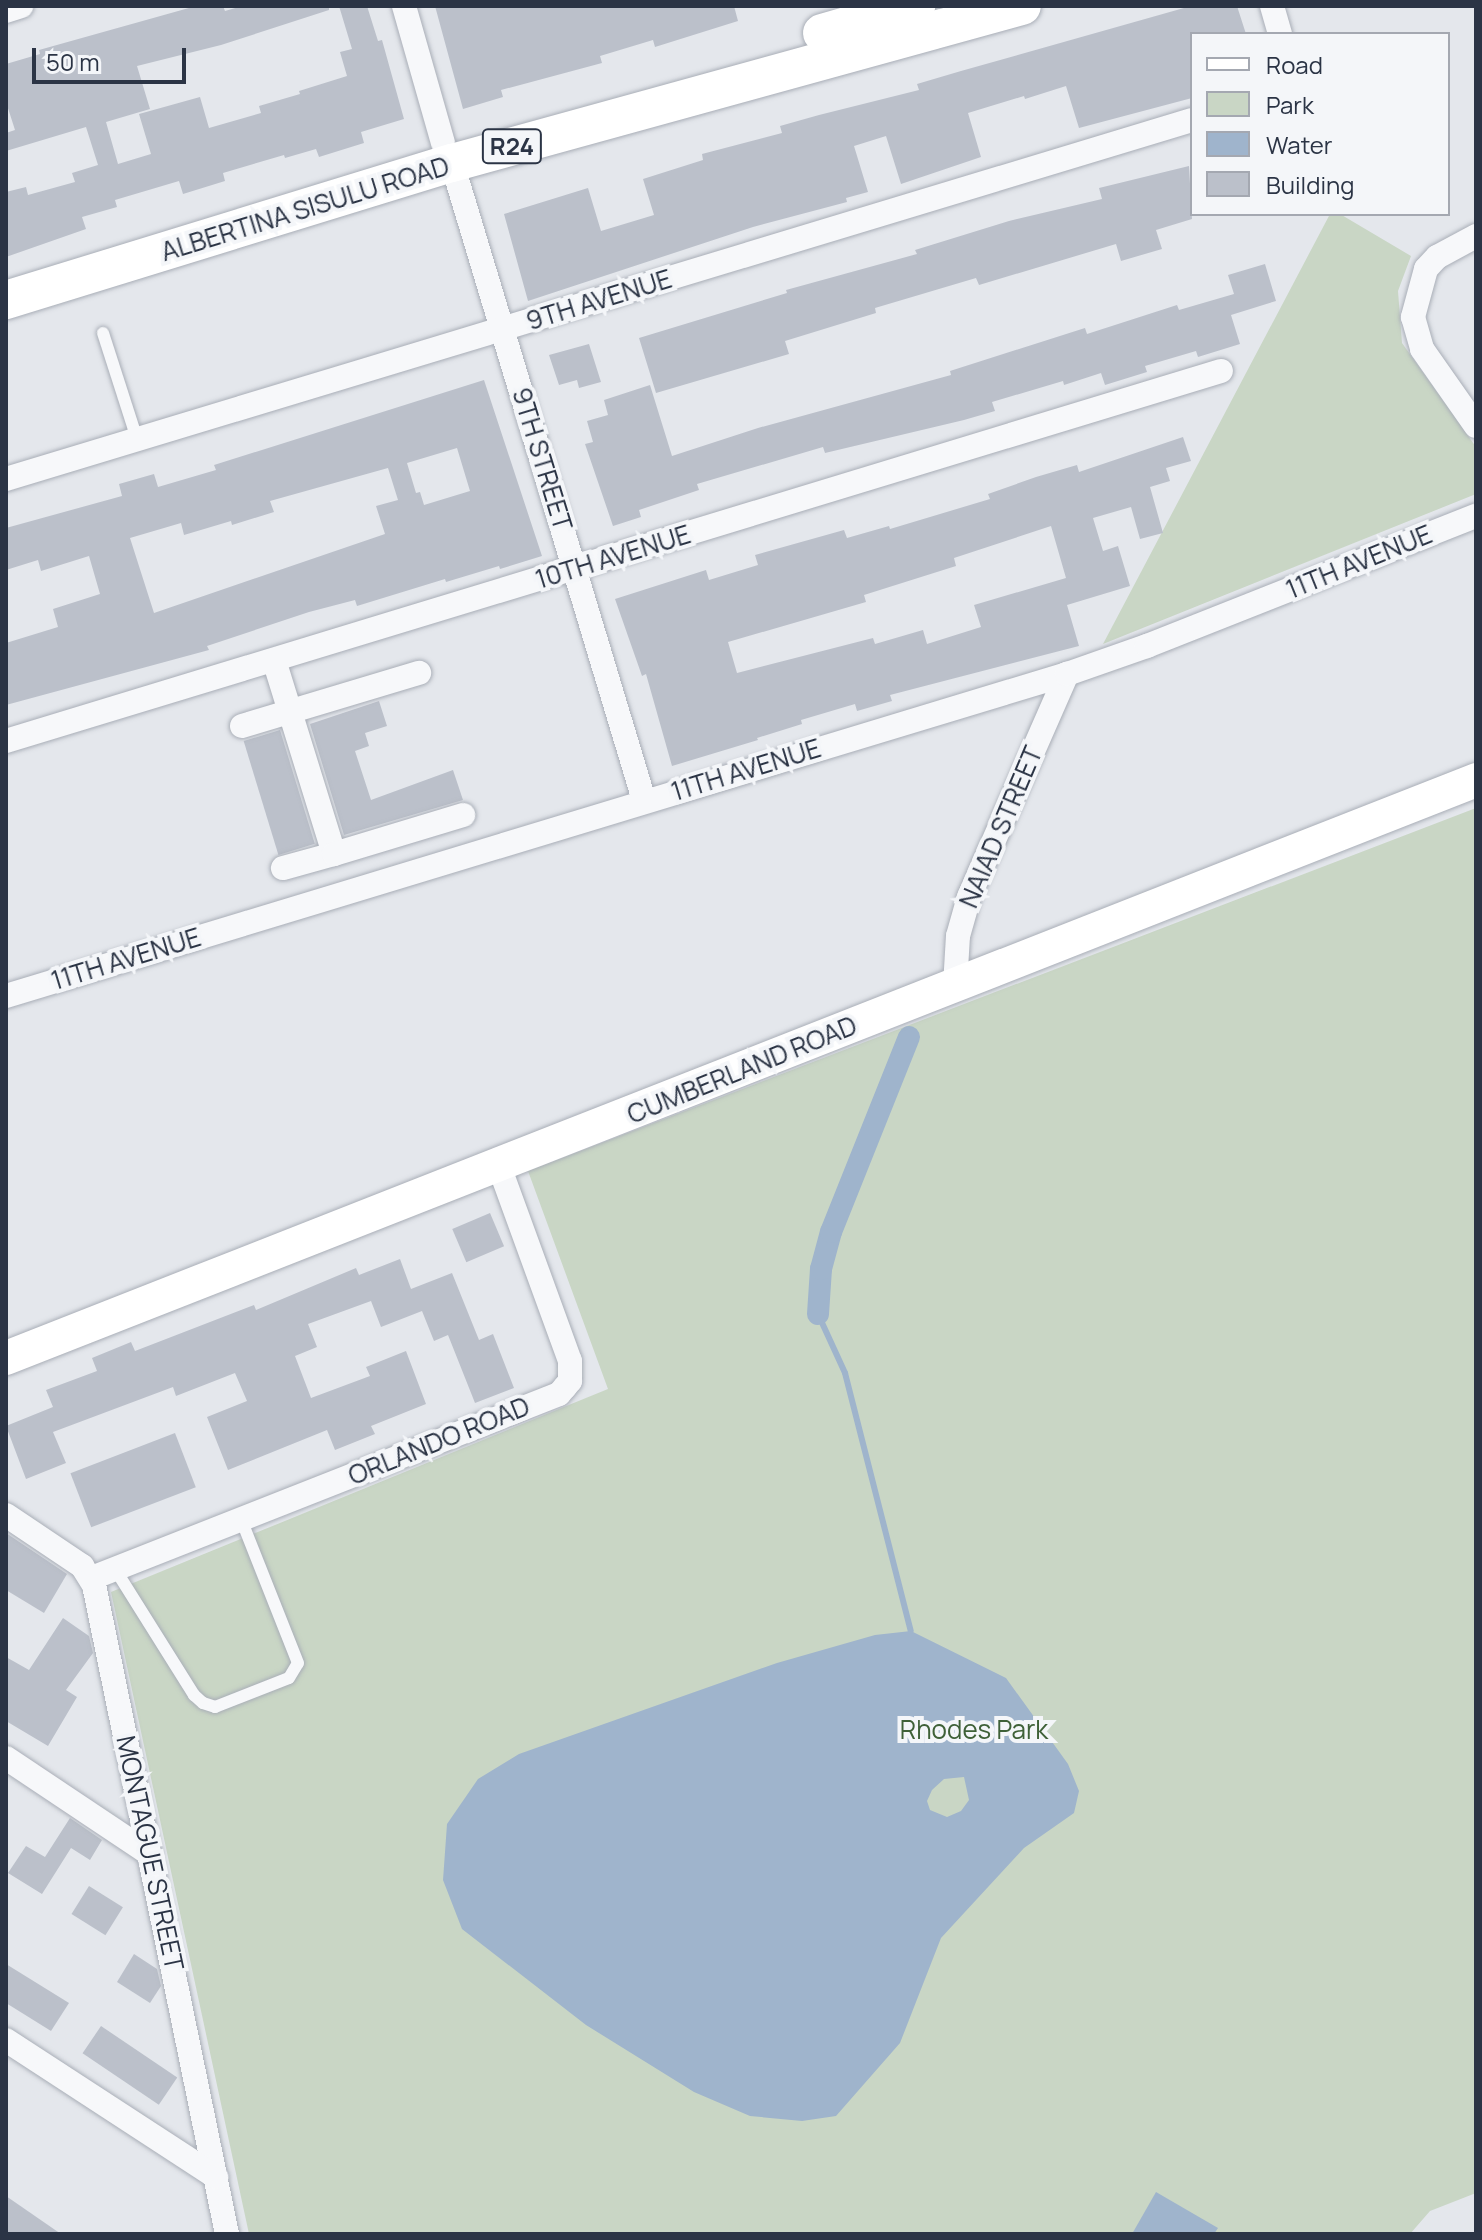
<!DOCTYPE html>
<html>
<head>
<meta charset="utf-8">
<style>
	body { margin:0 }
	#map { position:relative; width:1482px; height:2240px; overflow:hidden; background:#e4e7ec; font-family:Manrope,sans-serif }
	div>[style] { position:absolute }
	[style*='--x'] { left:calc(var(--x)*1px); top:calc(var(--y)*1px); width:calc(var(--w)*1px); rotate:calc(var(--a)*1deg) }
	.green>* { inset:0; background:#c9d6c5 }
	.water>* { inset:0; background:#9fb4cc }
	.stream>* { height:6px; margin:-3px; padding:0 3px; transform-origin:3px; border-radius:3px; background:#9fb4cc }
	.canal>* { height:22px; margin:-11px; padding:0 11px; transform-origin:11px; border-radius:11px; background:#9fb4cc }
	.building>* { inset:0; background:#bbc0ca; transform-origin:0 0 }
	.roads { filter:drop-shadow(0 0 2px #a9aeb7) drop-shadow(0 0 2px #a9aeb7) }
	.lane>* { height:12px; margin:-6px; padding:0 6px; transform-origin:6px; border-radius:6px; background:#f7f8fa }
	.street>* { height:24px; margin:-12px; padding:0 12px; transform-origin:12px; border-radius:12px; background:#f7f8fa }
	.secondary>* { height:34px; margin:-17px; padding:0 17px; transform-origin:17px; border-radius:17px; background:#fff }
	.primary>* { height:38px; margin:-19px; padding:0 19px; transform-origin:19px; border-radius:19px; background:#fff }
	span { translate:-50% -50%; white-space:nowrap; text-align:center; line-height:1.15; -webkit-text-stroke:8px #f4f6f9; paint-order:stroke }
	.shield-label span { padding:2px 6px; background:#f4f6f9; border:2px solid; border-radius:6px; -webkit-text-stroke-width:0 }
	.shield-label { font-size:24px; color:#2b3445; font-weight:700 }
	.street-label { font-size:26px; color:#2b3445 }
	.park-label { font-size:26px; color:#3f6138 }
	.frame { position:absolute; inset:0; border:8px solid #2b3445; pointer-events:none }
	.legend { position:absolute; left:1190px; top:32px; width:260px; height:184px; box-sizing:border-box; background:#f4f6f9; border:2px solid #a4a8b1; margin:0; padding:10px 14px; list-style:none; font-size:24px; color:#2b3445 }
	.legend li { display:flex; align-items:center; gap:16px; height:40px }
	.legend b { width:40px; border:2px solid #a4a8b1 }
	.scale { position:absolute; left:32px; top:48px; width:154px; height:36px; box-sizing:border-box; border:4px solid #2b3445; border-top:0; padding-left:10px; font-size:24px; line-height:28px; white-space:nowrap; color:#2b3445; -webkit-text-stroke:6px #f4f6f9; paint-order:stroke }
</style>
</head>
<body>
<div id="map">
	<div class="green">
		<i style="clip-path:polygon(1330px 214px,1340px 214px,1411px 256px,1398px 291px,1402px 343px,1476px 447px,1476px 494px,1103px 644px)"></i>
		<i style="clip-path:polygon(1476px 808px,1476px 2193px,1430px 2211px,1410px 2234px,249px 2234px,111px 1592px,608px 1389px,528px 1171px)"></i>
	</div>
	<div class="water">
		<i style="clip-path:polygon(evenodd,911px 1631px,1006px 1678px,1068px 1764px,1079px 1791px,1074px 1813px,1024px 1848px,941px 1938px,900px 2043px,836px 2116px,802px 2121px,750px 2116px,694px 2092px,586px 2025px,462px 1929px,443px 1880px,447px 1824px,478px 1779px,519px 1754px,777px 1663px,875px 1635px,911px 1631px,964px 1777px,969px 1800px,961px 1811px,947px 1817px,930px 1810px,927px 1801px,932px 1790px,944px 1779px,964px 1777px)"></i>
		<i style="clip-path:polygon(1156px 2192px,1218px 2228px,1214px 2234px,1132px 2234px)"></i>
	</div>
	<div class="stream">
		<i style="--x:818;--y:1314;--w:65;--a:65.4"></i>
		<i style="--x:845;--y:1373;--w:266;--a:75.7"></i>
	</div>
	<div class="canal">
		<i style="--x:818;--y:1314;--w:45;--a:-86.2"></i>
		<i style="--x:821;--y:1269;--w:38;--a:-75"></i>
		<i style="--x:831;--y:1232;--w:210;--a:-68.2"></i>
	</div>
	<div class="building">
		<i style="clip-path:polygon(196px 6px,223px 6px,225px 11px,242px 6px,329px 6px,329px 10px,221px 45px,137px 66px,150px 109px,106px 122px,118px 164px,151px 154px,139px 114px,200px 97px,209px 128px,261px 113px,259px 106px,300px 94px,299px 91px,347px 76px,340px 52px,352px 49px,339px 6px,367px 6px,378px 41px,382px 40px,404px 119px,361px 132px,364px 143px,319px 157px,316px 149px,285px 158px,284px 155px,223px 173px,225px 181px,183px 194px,179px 181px,115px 200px,117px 207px,82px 217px,86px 229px,6px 257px,6px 192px,26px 187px,28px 195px,75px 182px,72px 173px,98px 165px,86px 127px,6px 151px,6px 133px,15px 130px,6px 102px,6px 64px,40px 54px,39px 50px)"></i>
		<i style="clip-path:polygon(435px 6px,734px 6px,738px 21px,655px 47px,653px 40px,600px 56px,602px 63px,501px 90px,503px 97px,463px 109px)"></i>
		<i style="clip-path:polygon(1191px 6px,1237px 6px,1246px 34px,1192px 34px,1192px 98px,1079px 128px,1066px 86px,1025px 99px,1024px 96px,968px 113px,981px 157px,901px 184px,886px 136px,854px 146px,868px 192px,846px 198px,847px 202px,753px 227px,528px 301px,504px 214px,588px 188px,601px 231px,654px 215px,643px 179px,703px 160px,702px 154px,782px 133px,780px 126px,819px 115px,919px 90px,917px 84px,961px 71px)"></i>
		<i style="clip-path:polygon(1189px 166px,1192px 219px,1156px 230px,1162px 249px,1121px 261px,1116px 244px,979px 285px,976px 278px,875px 308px,876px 313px,785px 341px,789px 354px,656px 393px,639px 338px,787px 293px,786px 290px,917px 254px,915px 250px,1009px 221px,1102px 199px,1099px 188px)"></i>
		<i style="clip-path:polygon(1265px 264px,1276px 301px,1231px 315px,1240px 344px,1198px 357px,1196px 351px,1145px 366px,1147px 372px,1105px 385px,1101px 373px,1064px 385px,1063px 381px,992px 402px,995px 411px,964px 420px,825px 453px,823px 447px,697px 484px,699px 490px,639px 510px,641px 517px,613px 526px,585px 444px,593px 442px,587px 421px,608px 415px,604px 400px,650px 385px,672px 456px,758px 428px,951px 375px,950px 371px,1085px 328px,1087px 334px,1177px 305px,1179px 310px,1234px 294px,1228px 275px)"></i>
		<i style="clip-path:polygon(589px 344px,601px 382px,579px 388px,577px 380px,559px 385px,549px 355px)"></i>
		<i style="clip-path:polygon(evenodd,484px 380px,542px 556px,500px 569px,499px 566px,446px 582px,445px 579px,357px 606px,355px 600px,309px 612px,207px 646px,209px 650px,6px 705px,6px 643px,58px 627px,53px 609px,100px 594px,89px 556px,41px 571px,38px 560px,6px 570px,6px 528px,122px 496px,119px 484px,154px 474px,158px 487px,216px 470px,214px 465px,484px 380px,457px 448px,470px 491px,424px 505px,420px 492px,416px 493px,407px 463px,457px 448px,484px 380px,388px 468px,398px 500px,376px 506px,385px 534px,154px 613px,130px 538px,181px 523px,184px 535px,231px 521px,232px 525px,274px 512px,270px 501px,388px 468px)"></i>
		<i style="clip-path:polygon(evenodd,1183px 437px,1191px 461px,1166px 468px,1170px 481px,1150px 487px,1163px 533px,1140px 539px,1131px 507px,1093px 518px,1103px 551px,1118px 546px,1130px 586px,1067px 605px,1079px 646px,890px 695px,892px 701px,857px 711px,855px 704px,801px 720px,802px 724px,757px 738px,758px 740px,672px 766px,646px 674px,642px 676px,615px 599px,706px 570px,709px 580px,758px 565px,755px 555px,844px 530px,847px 538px,889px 526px,890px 529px,990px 499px,988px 494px,1036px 477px,1077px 465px,1079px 472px,1183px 437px,1051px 526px,1066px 578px,974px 605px,981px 627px,927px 644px,923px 630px,875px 644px,873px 638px,737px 673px,728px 642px,866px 602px,864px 595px,956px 566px,954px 558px,1051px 526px)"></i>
		<i style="clip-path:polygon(379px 701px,387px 726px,365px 733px,369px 746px,355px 751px,371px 800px,453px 770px,463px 800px,344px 835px,310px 724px)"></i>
		<i style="left:280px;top:730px;width:119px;height:38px;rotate:73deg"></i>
		<i style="left:490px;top:1213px;width:36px;height:41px;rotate:67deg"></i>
		<i style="clip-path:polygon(400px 1259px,411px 1289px,452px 1273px,479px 1340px,493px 1334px,514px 1388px,475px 1403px,448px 1335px,434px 1341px,422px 1311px,381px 1327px,371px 1301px,308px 1324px,317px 1347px,295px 1356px,311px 1398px,370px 1376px,366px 1367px,406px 1351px,426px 1404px,371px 1426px,375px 1434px,335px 1450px,327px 1430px,228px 1470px,207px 1417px,247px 1401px,235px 1373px,176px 1396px,173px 1387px,53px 1432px,66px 1463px,26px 1479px,6px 1426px,53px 1407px,46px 1390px,97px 1371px,92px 1358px,131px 1342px,135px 1351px,254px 1305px,256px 1310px,356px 1268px,359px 1275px)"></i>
		<i style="left:175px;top:1433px;width:58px;height:112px;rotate:69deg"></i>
		<i style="clip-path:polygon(6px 1533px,67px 1574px,44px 1613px,6px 1590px)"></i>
		<i style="clip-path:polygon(63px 1618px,89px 1636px,93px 1653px,66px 1690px,77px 1697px,48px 1746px,6px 1721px,6px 1657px,29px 1670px)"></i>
		<i style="clip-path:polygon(70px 1818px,102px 1840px,90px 1860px,71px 1848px,42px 1894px,8px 1873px,26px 1846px,45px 1857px)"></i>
		<i style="left:89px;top:1886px;width:40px;height:33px;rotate:32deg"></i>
		<i style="clip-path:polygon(134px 1954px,157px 1969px,161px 1986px,150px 2003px,117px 1982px)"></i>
		<i style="clip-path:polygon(6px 1964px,69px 2003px,51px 2031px,6px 2003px)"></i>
		<i style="left:101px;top:2026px;width:92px;height:33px;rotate:34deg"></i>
		<i style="clip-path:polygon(6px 2196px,61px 2234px,6px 2234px)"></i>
	</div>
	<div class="roads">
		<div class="lane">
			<i style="--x:103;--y:333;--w:111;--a:72.2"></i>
			<i style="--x:115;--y:1569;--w:149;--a:57.9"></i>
			<i style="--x:194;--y:1695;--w:12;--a:42"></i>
			<i style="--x:203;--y:1703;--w:13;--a:18"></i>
			<i style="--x:215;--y:1707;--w:79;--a:-21.4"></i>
			<i style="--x:289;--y:1678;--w:17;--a:-59"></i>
			<i style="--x:298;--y:1663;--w:155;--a:-111.6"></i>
		</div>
		<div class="street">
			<i style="--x:404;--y:6;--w:142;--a:74.1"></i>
			<i style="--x:1272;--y:6;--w:29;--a:74"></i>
			<i style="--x:6;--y:11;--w:16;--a:-18"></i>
			<i style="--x:452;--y:163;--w:665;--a:73.23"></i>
			<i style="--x:1476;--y:236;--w:44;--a:151.7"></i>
			<i style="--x:1437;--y:257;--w:16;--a:133"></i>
			<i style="--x:1426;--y:269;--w:50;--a:105.2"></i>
			<i style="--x:1413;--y:317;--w:33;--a:74"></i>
			<i style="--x:1422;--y:349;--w:94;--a:55"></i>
			<i style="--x:6;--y:479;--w:1239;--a:-16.84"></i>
			<i style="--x:274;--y:660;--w:203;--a:72.8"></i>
			<i style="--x:334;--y:854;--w:53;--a:164.6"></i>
			<i style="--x:242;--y:726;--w:185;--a:-16.7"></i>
			<i style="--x:6;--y:741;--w:1270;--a:-16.94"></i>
			<i style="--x:334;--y:854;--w:135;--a:-16.8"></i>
			<i style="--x:955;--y:986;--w:50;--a:-86.6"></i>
			<i style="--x:958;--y:936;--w:41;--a:-74.2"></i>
			<i style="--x:969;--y:897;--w:244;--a:-66.3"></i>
			<i style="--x:6;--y:996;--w:1109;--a:-16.88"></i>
			<i style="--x:1067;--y:674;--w:85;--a:-19.3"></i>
			<i style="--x:1147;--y:646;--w:354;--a:-21.6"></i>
			<i style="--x:6;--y:1515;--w:92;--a:33.9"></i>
			<i style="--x:82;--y:1566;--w:22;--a:58"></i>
			<i style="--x:94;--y:1585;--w:662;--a:78.42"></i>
			<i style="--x:92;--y:1578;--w:502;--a:-21.5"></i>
			<i style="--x:559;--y:1394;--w:9;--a:-49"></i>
			<i style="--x:565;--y:1387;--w:8;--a:-50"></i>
			<i style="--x:570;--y:1381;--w:20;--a:-90"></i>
			<i style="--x:570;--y:1361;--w:208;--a:-110"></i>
			<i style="--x:6;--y:1758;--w:173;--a:33.7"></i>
			<i style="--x:6;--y:2040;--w:251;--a:33.1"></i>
		</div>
		<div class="secondary">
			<i style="--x:6;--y:1358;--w:1580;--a:-21.46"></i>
		</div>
		<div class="primary">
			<i style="--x:822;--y:33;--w:98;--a:-16"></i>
			<i style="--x:6;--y:300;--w:467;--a:-17.1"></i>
			<i style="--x:452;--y:163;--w:591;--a:-15.4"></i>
		</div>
	</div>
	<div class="shield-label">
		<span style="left:512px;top:146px">R24</span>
	</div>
	<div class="street-label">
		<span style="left:305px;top:209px;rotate:-17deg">ALBERTINA SISULU ROAD</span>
		<span style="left:599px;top:300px;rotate:-17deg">9TH AVENUE</span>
		<span style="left:542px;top:459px;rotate:73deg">9TH STREET</span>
		<span style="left:613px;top:557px;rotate:-17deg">10TH AVENUE</span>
		<span style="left:1359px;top:562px;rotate:-22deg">11TH AVENUE</span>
		<span style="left:746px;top:770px;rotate:-17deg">11TH AVENUE</span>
		<span style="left:1001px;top:827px;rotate:-67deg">NAIAD STREET</span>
		<span style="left:126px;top:959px;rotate:-17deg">11TH AVENUE</span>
		<span style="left:742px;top:1070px;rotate:-22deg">CUMBERLAND ROAD</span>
		<span style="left:439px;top:1441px;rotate:-22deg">ORLANDO ROAD</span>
		<span style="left:150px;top:1853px;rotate:78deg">MONTAGUE STREET</span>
	</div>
	<div class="park-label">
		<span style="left:974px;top:1730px">Rhodes Park</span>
	</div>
	<div class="frame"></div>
	<ul class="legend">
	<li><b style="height:10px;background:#fff"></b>Road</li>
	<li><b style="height:22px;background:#c9d6c5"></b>Park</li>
	<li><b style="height:22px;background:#9fb4cc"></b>Water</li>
	<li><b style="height:22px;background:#bbc0ca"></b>Building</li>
	</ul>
	<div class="scale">50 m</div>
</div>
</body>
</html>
